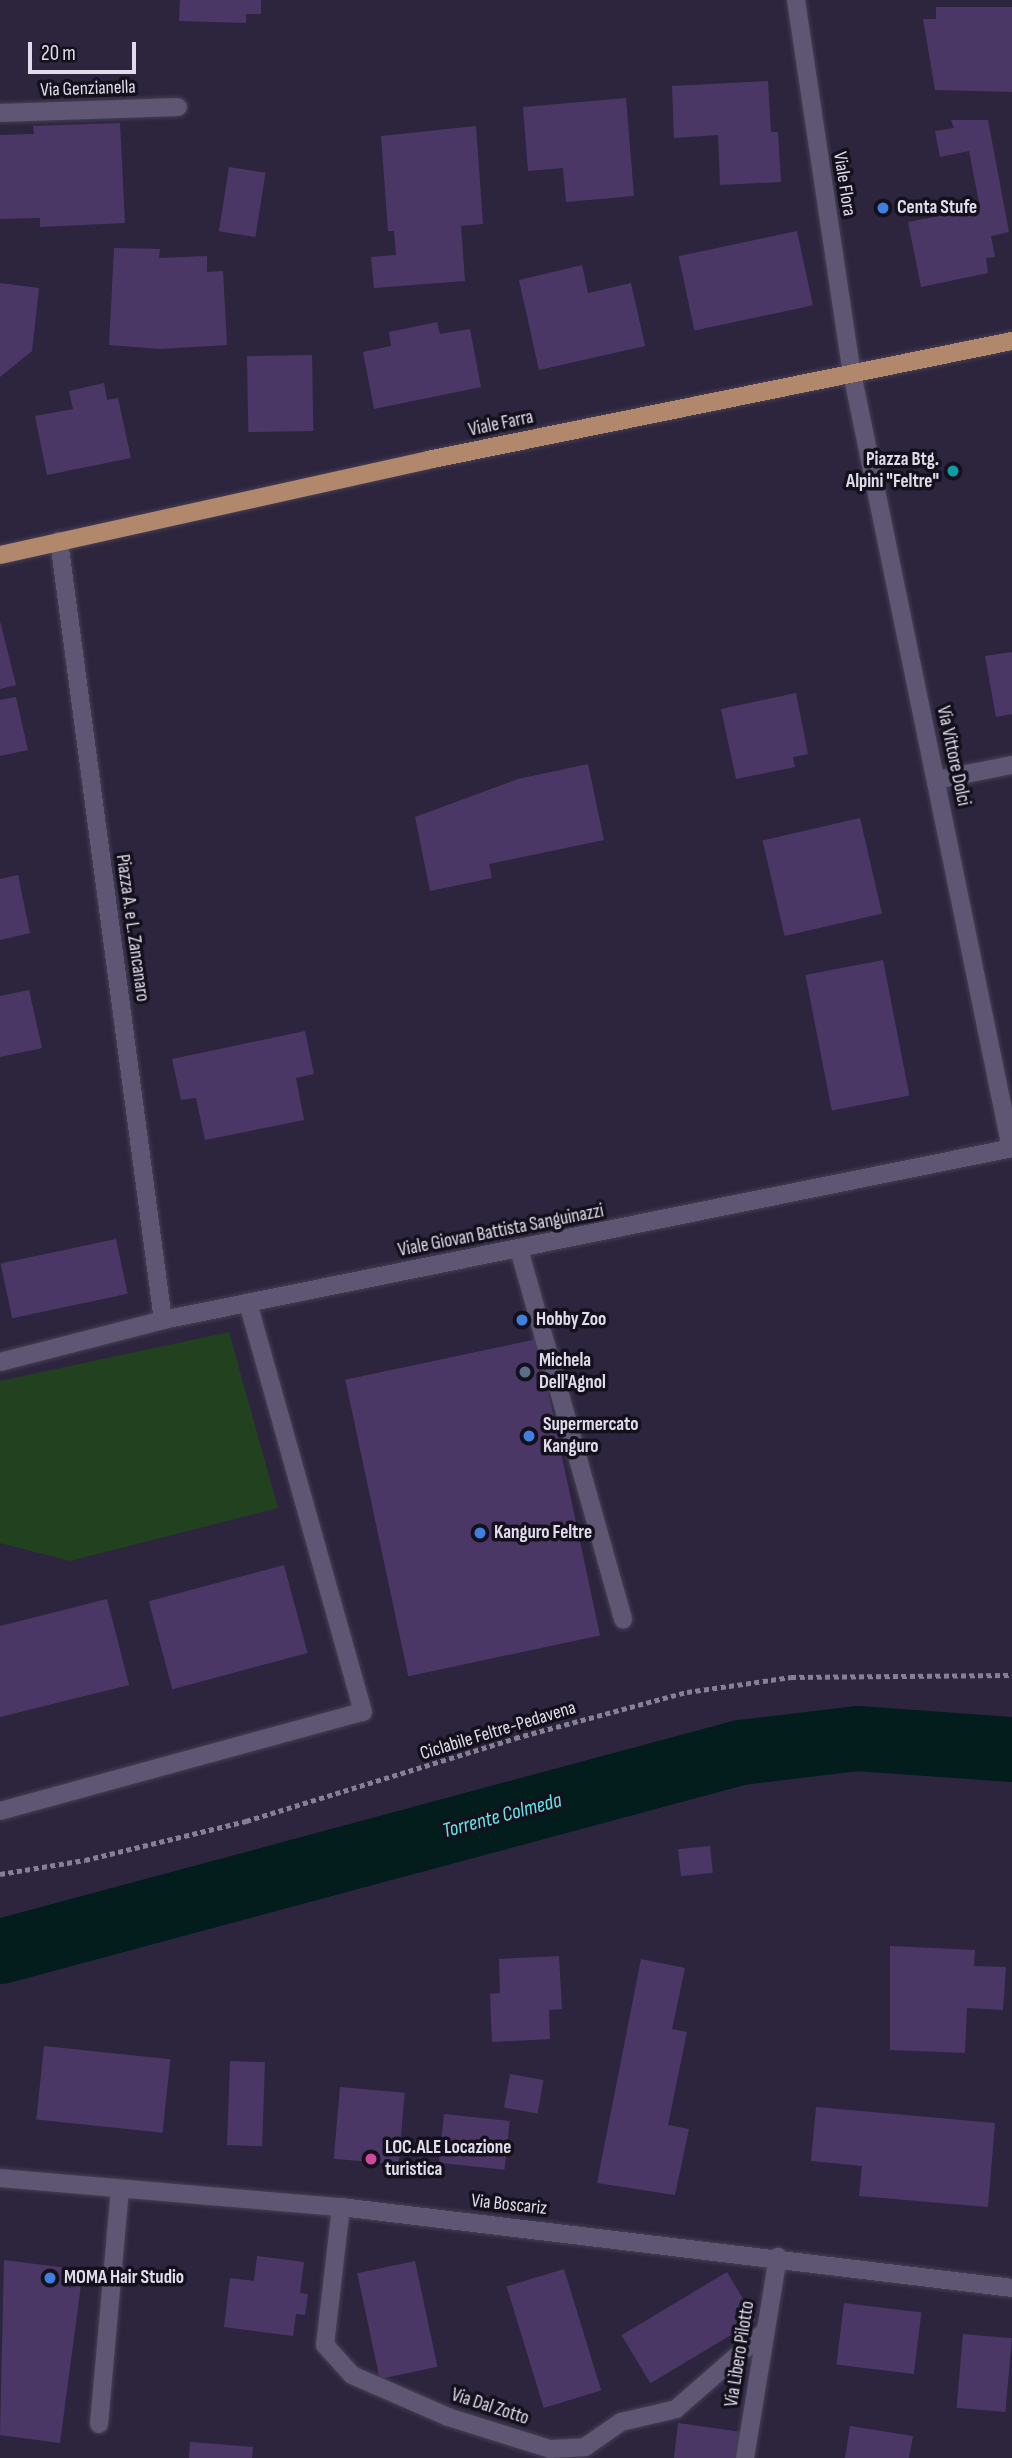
<!DOCTYPE html>
<html>
<head>
<meta charset="utf-8">
<style>
	body { margin:0 }
	#map { position:relative; width:1012px; height:2458px; overflow:hidden; background:#2d253e; font-family:"Sofia Sans Condensed",sans-serif }
	div>[style] { position:absolute }
	[style*='--x'] { left:calc(var(--x)*1px); top:calc(var(--y)*1px); width:calc(var(--w)*1px); rotate:calc(var(--a)*1deg) }
	.green>* { inset:0; background:#22411f }
	.river>* { height:65px; margin:-32.5px; padding:0 32.5px; transform-origin:32.5px; border-radius:32.5px; background:#031d1d }
	.building>* { inset:0; background:#4b3766; transform-origin:0 0 }
	.path>* { height:4.5px; margin-top:-2.25px; transform-origin:0; background:repeating-linear-gradient(90deg,#868095 0 5px,transparent 0 8.5px) }
	.roads { filter:drop-shadow(0 0 2px #463f54) drop-shadow(0 0 2px #463f54) }
	.minor>* { height:18px; margin:-9px; padding:0 9px; transform-origin:9px; border-radius:9px; background:#5e5672 }
	.major>* { height:18px; margin:-9px; padding:0 9px; transform-origin:9px; border-radius:9px; background:#b1886b }
	.dots>* { width:19px; height:19px; translate:-50% -50%; box-sizing:border-box; border:4px solid #14111c; border-radius:50% }
	span { translate:-50% -50%; white-space:nowrap; text-align:center; line-height:1.15; -webkit-text-stroke:7px #14111c; paint-order:stroke }
	.street-label { font-size:19px; color:#e0dcec }
	.poi-label { font-size:19px; color:#e0dcec; font-weight:700 }
	.left { translate:0 -50%; text-align:left }
	.right { translate:-100% -50%; text-align:right }
	.water-label { font-size:21px; color:#68e4e7; font-style:italic }
	.scale { position:absolute; left:28px; top:42px; width:108px; height:32px; box-sizing:border-box; border:4px solid #e0dcec; border-top:0; padding-left:9px; font-size:21px; line-height:24px; white-space:nowrap; color:#e0dcec; -webkit-text-stroke:5px #14111c; paint-order:stroke }
</style>
</head>
<body>
<div id="map">
	<div class="green">
		<i style="clip-path:polygon(229px 1332px,278px 1508px,70px 1561px,0 1543px,0 1381px)"></i>
	</div>
	<div class="river">
		<i style="--x:0;--y:1951;--w:766;--a:-15.05"></i>
		<i style="--x:740;--y:1752;--w:118;--a:-6.8"></i>
		<i style="--x:857;--y:1738;--w:155;--a:4.1"></i>
	</div>
	<div class="building">
		<i style="clip-path:polygon(180px 0,261px 0,261px 14px,246px 14px,246px 23px,179px 21px)"></i>
		<i style="clip-path:polygon(936px 7px,1012px 7px,1012px 92px,935px 90px,923px 19px,936px 19px)"></i>
		<i style="clip-path:polygon(768px 81px,771px 132px,778px 132px,781px 182px,720px 185px,718px 135px,674px 138px,672px 86px)"></i>
		<i style="clip-path:polygon(626px 98px,634px 196px,566px 202px,563px 168px,528px 171px,523px 107px)"></i>
		<i style="clip-path:polygon(951px 120px,988px 120px,1009px 232px,991px 236px,995px 257px,986px 258px,988px 273px,921px 287px,908px 222px,980px 208px,969px 151px,940px 157px,935px 131px,954px 128px)"></i>
		<i style="clip-path:polygon(120px 123px,125px 223px,40px 227px,40px 218px,0 219px,0 135px,34px 134px,33px 126px)"></i>
		<i style="clip-path:polygon(476px 126px,483px 224px,461px 226px,465px 281px,374px 288px,371px 257px,396px 255px,394px 231px,388px 231px,381px 136px)"></i>
		<i style="left:229px;top:167px;width:37px;height:65px;rotate:9deg"></i>
		<i style="left:797px;top:231px;width:76px;height:121px;rotate:78deg"></i>
		<i style="clip-path:polygon(114px 248px,160px 249px,159px 258px,207px 256px,207px 272px,223px 271px,227px 345px,160px 349px,109px 345px)"></i>
		<i style="clip-path:polygon(582px 265px,588px 293px,631px 283px,645px 346px,539px 370px,519px 280px)"></i>
		<i style="clip-path:polygon(0 283px,39px 288px,32px 351px,0 377px)"></i>
		<i style="clip-path:polygon(437px 322px,440px 334px,470px 329px,481px 387px,374px 409px,363px 352px,391px 346px,389px 332px)"></i>
		<i style="left:312px;top:355px;width:76px;height:65px;rotate:89deg"></i>
		<i style="clip-path:polygon(104px 383px,107px 400px,118px 398px,131px 458px,47px 475px,35px 416px,73px 409px,69px 391px)"></i>
		<i style="clip-path:polygon(0 621px,16px 685px,0 689px)"></i>
		<i style="clip-path:polygon(1012px 652px,1012px 714px,996px 717px,985px 656px)"></i>
		<i style="clip-path:polygon(796px 693px,808px 754px,793px 757px,795px 767px,736px 779px,721px 709px)"></i>
		<i style="clip-path:polygon(16px 697px,28px 750px,0 756px,0 700px)"></i>
		<i style="clip-path:polygon(588px 764px,604px 840px,489px 864px,492px 878px,430px 891px,415px 817px,518px 779px)"></i>
		<i style="left:860px;top:818px;width:98px;height:100px;rotate:77deg"></i>
		<i style="clip-path:polygon(18px 875px,30px 933px,0 940px,0 879px)"></i>
		<i style="left:883px;top:960px;width:138px;height:79px;rotate:79deg"></i>
		<i style="clip-path:polygon(29px 990px,42px 1048px,0 1057px,0 996px)"></i>
		<i style="clip-path:polygon(305px 1031px,314px 1074px,296px 1078px,304px 1120px,205px 1140px,196px 1098px,181px 1100px,172px 1059px)"></i>
		<i style="left:116px;top:1239px;width:56px;height:118px;rotate:78deg"></i>
		<i style="left:537px;top:1339px;width:303px;height:196px;rotate:78deg"></i>
		<i style="left:284px;top:1565px;width:91px;height:140px;rotate:75deg"></i>
		<i style="clip-path:polygon(107px 1599px,129px 1685px,0 1717px,0 1626px)"></i>
		<i style="left:710px;top:1846px;width:27px;height:32px;rotate:84deg"></i>
		<i style="clip-path:polygon(890px 1946px,975px 1950px,974px 1966px,1006px 1967px,1003px 2010px,967px 2008px,965px 2053px,890px 2050px)"></i>
		<i style="clip-path:polygon(559px 1956px,562px 2009px,549px 2010px,550px 2039px,492px 2042px,490px 1994px,500px 1993px,499px 1959px)"></i>
		<i style="clip-path:polygon(641px 1959px,685px 1968px,672px 2029px,687px 2032px,668px 2125px,689px 2129px,675px 2195px,597px 2183px)"></i>
		<i style="left:44px;top:2046px;width:127px;height:74px;rotate:6deg"></i>
		<i style="left:230px;top:2061px;width:35px;height:84px;rotate:2deg"></i>
		<i style="left:510px;top:2074px;width:34px;height:34px;rotate:10deg"></i>
		<i style="left:340px;top:2087px;width:65px;height:72px;rotate:5deg"></i>
		<i style="clip-path:polygon(816px 2107px,995px 2123px,988px 2207px,859px 2196px,862px 2166px,811px 2161px)"></i>
		<i style="left:444px;top:2114px;width:66px;height:49px;rotate:6deg"></i>
		<i style="clip-path:polygon(257px 2256px,304px 2262px,300px 2293px,308px 2294px,305px 2315px,296px 2314px,293px 2336px,224px 2327px,230px 2278px,254px 2281px)"></i>
		<i style="clip-path:polygon(4px 2260px,83px 2270px,60px 2443px,0 2435px)"></i>
		<i style="left:415px;top:2261px;width:108px;height:59px;rotate:78deg"></i>
		<i style="left:564px;top:2269px;width:127px;height:60px;rotate:73deg"></i>
		<i style="left:727px;top:2272px;width:56px;height:123px;rotate:59deg"></i>
		<i style="left:844px;top:2303px;width:78px;height:62px;rotate:7deg"></i>
		<i style="left:963px;top:2334px;width:49px;height:74px;rotate:5deg"></i>
		<i style="clip-path:polygon(678px 2423px,742px 2432px,739px 2458px,674px 2458px)"></i>
		<i style="clip-path:polygon(850px 2426px,913px 2436px,909px 2458px,845px 2458px)"></i>
		<i style="clip-path:polygon(190px 2442px,253px 2447px,252px 2458px,189px 2458px)"></i>
	</div>
	<div class="path">
		<i style="--x:0;--y:1874;--w:86;--a:-9.4"></i>
		<i style="--x:85;--y:1860;--w:166;--a:-13.6"></i>
		<i style="--x:246;--y:1821;--w:282;--a:-17.1"></i>
		<i style="--x:515;--y:1738;--w:178;--a:-15"></i>
		<i style="--x:687;--y:1692;--w:105;--a:-8.2"></i>
		<i style="--x:791;--y:1677;--w:221;--a:-0.5"></i>
	</div>
	<div class="roads">
		<div class="minor">
			<i style="--x:796;--y:0;--w:377;--a:81.5"></i>
			<i style="--x:852;--y:373;--w:791;--a:78.41"></i>
			<i style="--x:0;--y:113;--w:178;--a:-1.9"></i>
			<i style="--x:59;--y:541;--w:786;--a:82.4"></i>
			<i style="--x:936;--y:780;--w:77;--a:-11.2"></i>
			<i style="--x:519;--y:1249;--w:385;--a:74.3"></i>
			<i style="--x:0;--y:1362;--w:168;--a:-14.4"></i>
			<i style="--x:163;--y:1320;--w:866;--a:-11.45"></i>
			<i style="--x:0;--y:1811;--w:376;--a:-15.3"></i>
			<i style="--x:363;--y:1712;--w:425;--a:-105.7"></i>
			<i style="--x:0;--y:2178;--w:342;--a:4.9"></i>
			<i style="--x:341;--y:2207;--w:676;--a:6.88"></i>
			<i style="--x:341;--y:2207;--w:139;--a:96.6"></i>
			<i style="--x:325;--y:2345;--w:40;--a:48"></i>
			<i style="--x:352;--y:2375;--w:105;--a:23.6"></i>
			<i style="--x:448;--y:2417;--w:107;--a:17.4"></i>
			<i style="--x:550;--y:2449;--w:35;--a:-3"></i>
			<i style="--x:585;--y:2447;--w:44;--a:-34.8"></i>
			<i style="--x:621;--y:2422;--w:57;--a:-13.3"></i>
			<i style="--x:676;--y:2409;--w:116;--a:-41.1"></i>
			<i style="--x:99;--y:2424;--w:235;--a:-84.9"></i>
			<i style="--x:745;--y:2458;--w:204;--a:-80.7"></i>
		</div>
		<div class="major">
			<i style="--x:0;--y:555;--w:438;--a:-12.5"></i>
			<i style="--x:428;--y:460;--w:596;--a:-11.52"></i>
		</div>
	</div>
	<div class="dots">
		<i style="left:883px;top:208px;background:#3f7fe0"></i>
		<i style="left:953px;top:471px;background:#0f9aa8"></i>
		<i style="left:522px;top:1320px;background:#3f7fe0"></i>
		<i style="left:525px;top:1372px;background:#5c6f8a"></i>
		<i style="left:529px;top:1436px;background:#3f7fe0"></i>
		<i style="left:480px;top:1533px;background:#3f7fe0"></i>
		<i style="left:371px;top:2159px;background:#d1479c"></i>
		<i style="left:50px;top:2278px;background:#3f7fe0"></i>
	</div>
	<div class="street-label">
		<span style="left:88px;top:89px;rotate:-2deg">Via Genzianella</span>
		<span style="left:844px;top:184px;rotate:81deg">Viale Flora</span>
		<span style="left:501px;top:424px;rotate:-12deg">Viale Farra</span>
		<span style="left:953px;top:756px;rotate:78deg">Via Vittore Dolci</span>
		<span style="left:132px;top:928px;rotate:82deg">Piazza A. e L. Zancanaro</span>
		<span style="left:501px;top:1231px;rotate:-11deg">Viale Giovan Battista Sanguinazzi</span>
		<span style="left:498px;top:1731px;rotate:-17deg">Ciclabile Feltre-Pedavena</span>
		<span style="left:509px;top:2205px;rotate:6deg">Via Boscariz</span>
		<span style="left:740px;top:2354px;rotate:-81deg">Via Libero Pilotto</span>
		<span style="left:490px;top:2407px;rotate:18deg">Via Dal Zotto</span>
	</div>
	<div class="poi-label">
		<span class="left" style="left:897px;top:208px">Centa Stufe</span>
		<span class="right" style="left:939px;top:471px">Piazza Btg.<br>Alpini "Feltre"</span>
		<span class="left" style="left:536px;top:1320px">Hobby Zoo</span>
		<span class="left" style="left:539px;top:1372px">Michela<br>Dell'Agnol</span>
		<span class="left" style="left:543px;top:1436px">Supermercato<br>Kanguro</span>
		<span class="left" style="left:494px;top:1533px">Kanguro Feltre</span>
		<span class="left" style="left:385px;top:2159px">LOC.ALE Locazione<br>turistica</span>
		<span class="left" style="left:64px;top:2278px">MOMA Hair Studio</span>
	</div>
	<div class="water-label">
		<span style="left:502px;top:1816px;rotate:-15deg">Torrente Colmeda</span>
	</div>
	<div class="scale">20 m</div>
</div>
</body>
</html>
